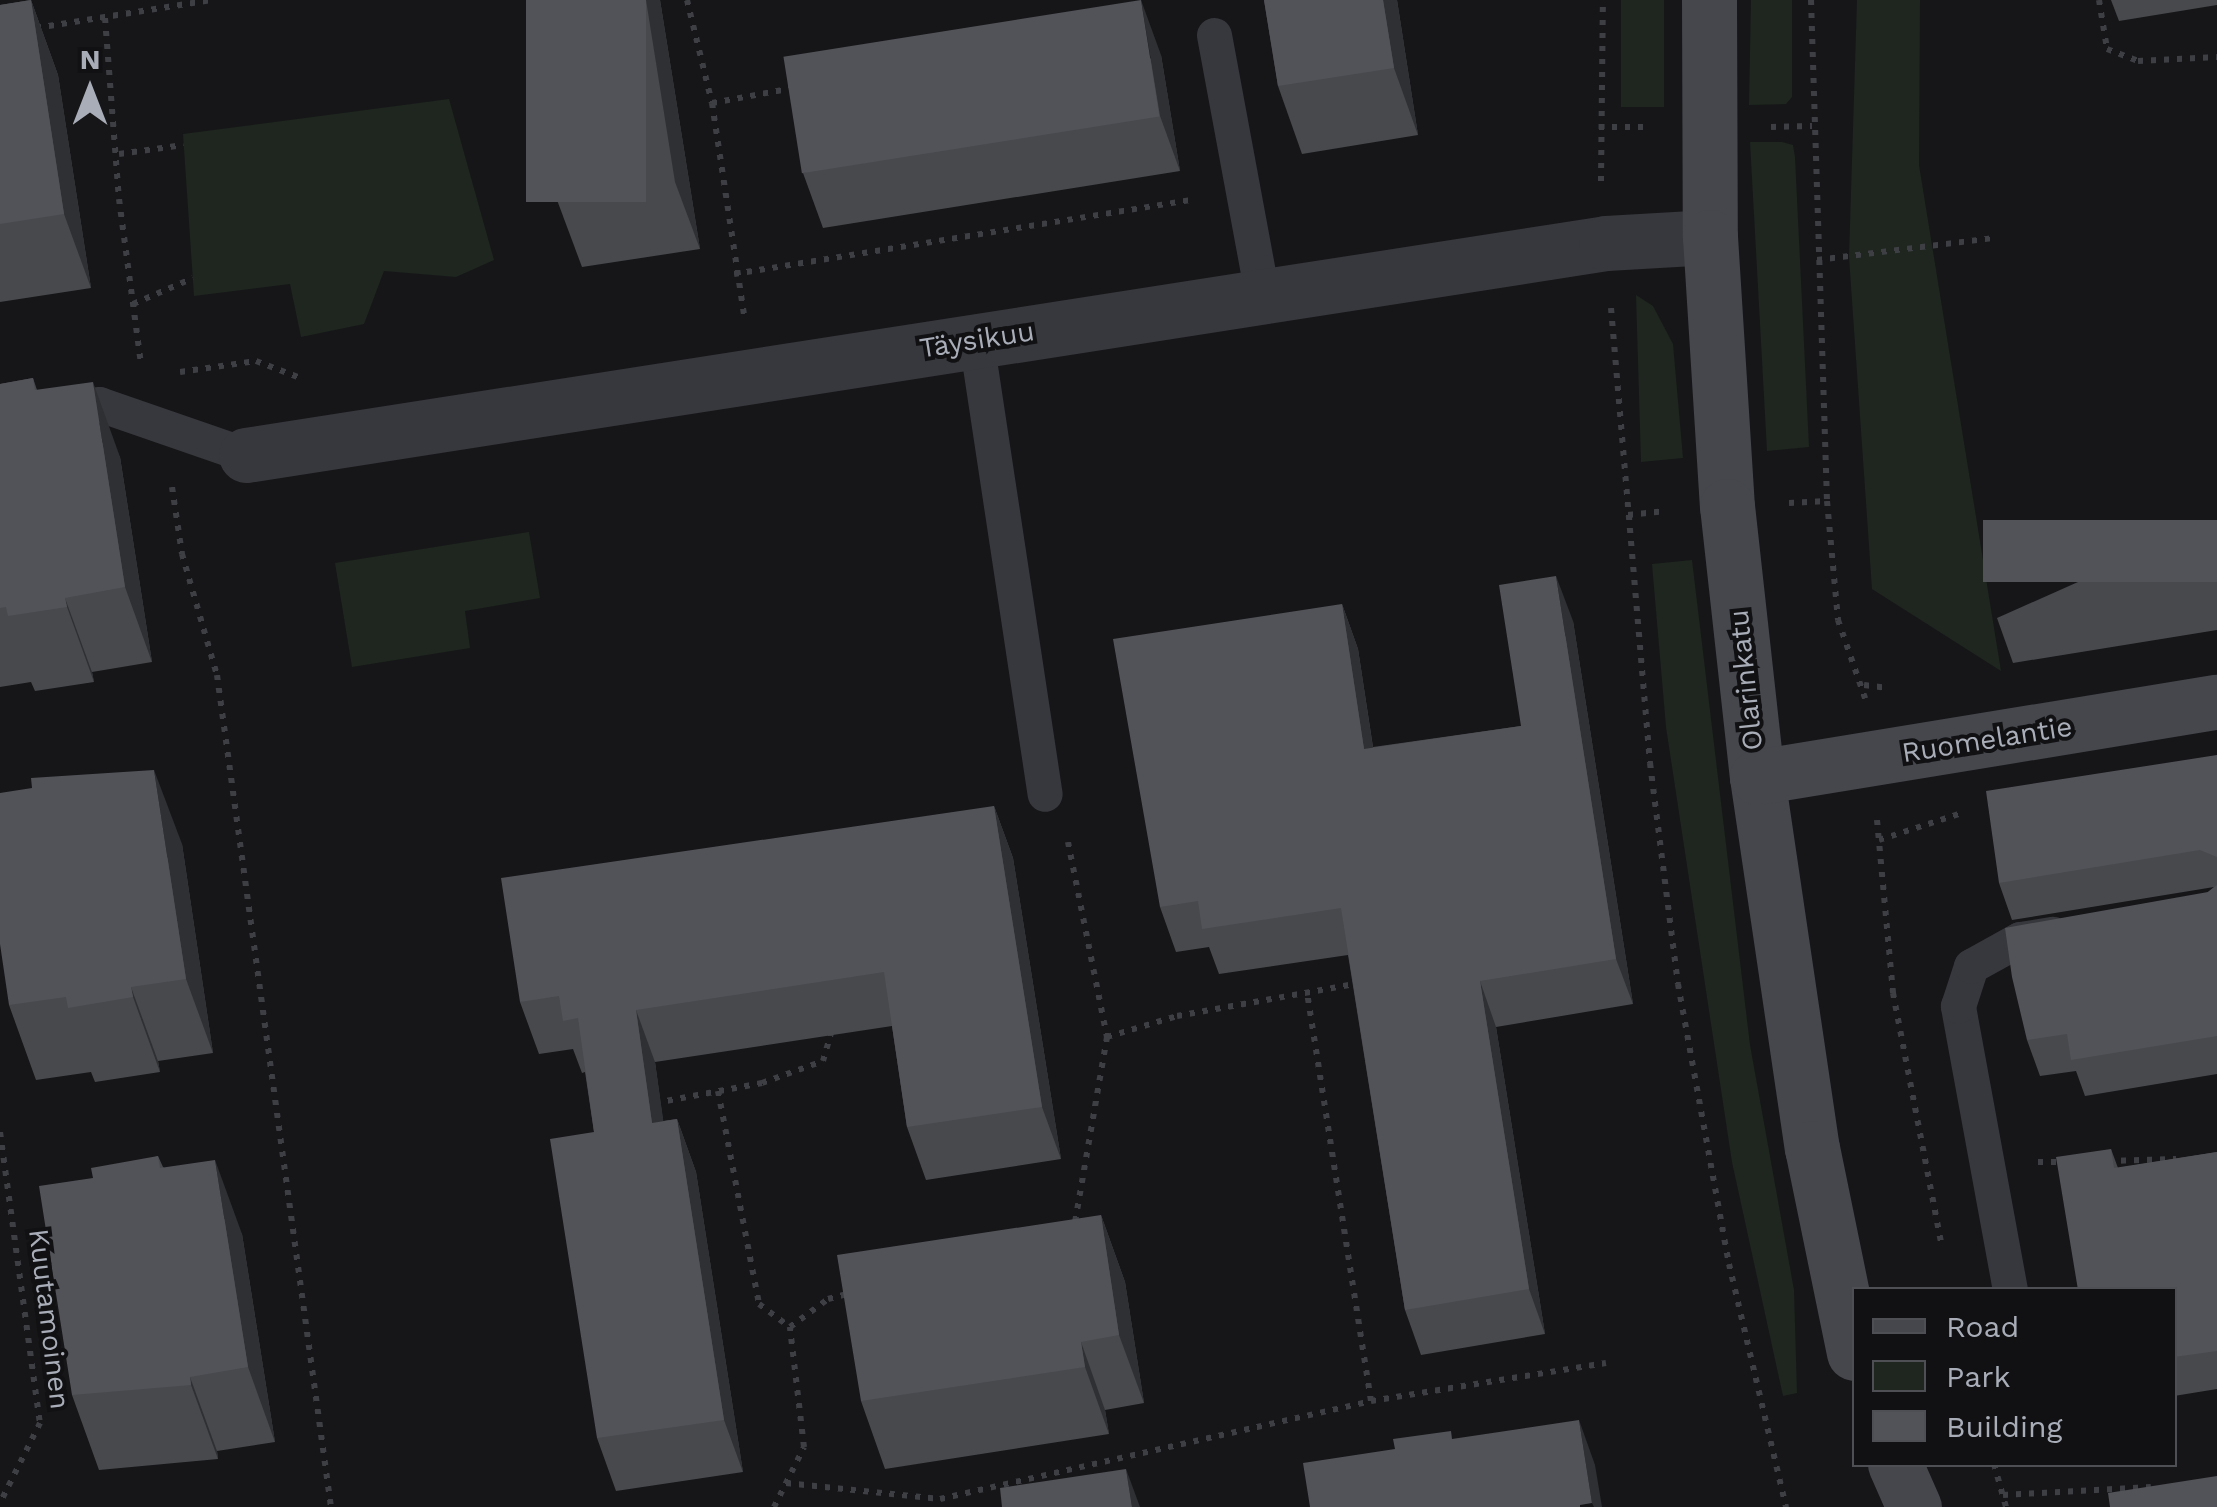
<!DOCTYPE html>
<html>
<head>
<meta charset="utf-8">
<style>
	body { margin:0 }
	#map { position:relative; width:2217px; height:1507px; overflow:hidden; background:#161618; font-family:"Work Sans",sans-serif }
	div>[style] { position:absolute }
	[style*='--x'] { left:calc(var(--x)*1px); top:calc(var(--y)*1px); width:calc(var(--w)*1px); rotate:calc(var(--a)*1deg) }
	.green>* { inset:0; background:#1e261f; transform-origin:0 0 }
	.path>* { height:6px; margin-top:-3px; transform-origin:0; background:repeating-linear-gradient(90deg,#3d3f44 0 5px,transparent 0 13px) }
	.lane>* { height:35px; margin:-17.5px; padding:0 17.5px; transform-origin:17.5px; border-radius:17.5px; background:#37383d }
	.street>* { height:55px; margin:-27.5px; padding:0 27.5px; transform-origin:27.5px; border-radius:27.5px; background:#37383d }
	.secondary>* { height:55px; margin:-27.5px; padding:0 27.5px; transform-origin:27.5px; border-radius:27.5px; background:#45474d }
	.wall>* { inset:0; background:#47494d }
	.shaded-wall>* { inset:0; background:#2f3033 }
	.building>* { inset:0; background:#525359; transform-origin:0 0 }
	span { translate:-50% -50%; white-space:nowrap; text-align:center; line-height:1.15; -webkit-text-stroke:8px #111113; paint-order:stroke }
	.street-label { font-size:28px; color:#a8adb8 }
	.legend { position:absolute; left:1852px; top:1287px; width:325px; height:180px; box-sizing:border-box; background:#111113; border:2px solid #4d4f55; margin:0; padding:12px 18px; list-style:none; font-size:30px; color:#a8adb8 }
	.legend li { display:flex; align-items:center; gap:20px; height:50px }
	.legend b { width:50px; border:2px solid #4d4f55 }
	.north { position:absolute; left:40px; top:40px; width:100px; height:100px; -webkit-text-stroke:8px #111113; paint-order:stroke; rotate:0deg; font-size:28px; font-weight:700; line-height:40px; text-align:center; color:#a8adb8 }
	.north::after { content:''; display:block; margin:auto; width:35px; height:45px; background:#a8adb8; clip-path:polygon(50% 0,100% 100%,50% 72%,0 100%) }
</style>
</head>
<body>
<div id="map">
	<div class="green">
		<i style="left:1621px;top:0;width:43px;height:107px"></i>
		<i style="clip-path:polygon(1751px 0,1792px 0,1792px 97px,1786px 104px,1749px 105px)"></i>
		<i style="clip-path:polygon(1857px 0,1920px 0,1919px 165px,2001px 671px,1872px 589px,1849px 257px)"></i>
		<i style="clip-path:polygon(449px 99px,494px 260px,456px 277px,384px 271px,364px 324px,301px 337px,290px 284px,194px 296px,183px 134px)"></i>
		<i style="clip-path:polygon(1750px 142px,1782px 142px,1793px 145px,1795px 157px,1809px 447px,1767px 451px)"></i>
		<i style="clip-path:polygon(1636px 295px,1653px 306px,1673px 344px,1683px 458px,1641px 462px)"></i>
		<i style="clip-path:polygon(529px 532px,540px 598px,465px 611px,470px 648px,352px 667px,335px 563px)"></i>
		<i style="clip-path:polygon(1692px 560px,1750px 1045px,1794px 1290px,1797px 1393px,1783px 1396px,1732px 1162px,1666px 727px,1652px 564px)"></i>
	</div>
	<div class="path">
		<i style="--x:687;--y:0;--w:106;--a:76.4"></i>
		<i style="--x:712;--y:103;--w:214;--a:81.4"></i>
		<i style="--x:1811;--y:0;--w:501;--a:88.17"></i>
		<i style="--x:1827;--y:501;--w:120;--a:84.7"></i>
		<i style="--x:1838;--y:620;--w:83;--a:70.9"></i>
		<i style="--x:2099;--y:0;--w:50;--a:80.7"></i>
		<i style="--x:2107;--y:49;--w:33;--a:21"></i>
		<i style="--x:2138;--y:61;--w:79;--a:-2.9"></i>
		<i style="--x:105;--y:18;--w:182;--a:85.6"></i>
		<i style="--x:119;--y:199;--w:165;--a:82.4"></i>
		<i style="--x:36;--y:28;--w:176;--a:-9.1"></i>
		<i style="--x:712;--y:103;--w:83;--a:-10.4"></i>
		<i style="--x:1599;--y:127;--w:49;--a:0"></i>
		<i style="--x:1771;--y:127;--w:41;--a:-1.4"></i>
		<i style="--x:119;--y:154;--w:65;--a:-8"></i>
		<i style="--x:1601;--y:181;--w:181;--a:-89.4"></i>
		<i style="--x:1817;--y:260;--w:177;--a:-7.1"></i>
		<i style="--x:734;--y:274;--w:465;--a:-9.2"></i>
		<i style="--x:133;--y:304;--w:65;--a:-23.4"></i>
		<i style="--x:1611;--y:308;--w:457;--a:85.1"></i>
		<i style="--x:1650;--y:763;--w:223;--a:82.8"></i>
		<i style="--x:1678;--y:984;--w:285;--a:79.7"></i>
		<i style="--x:1729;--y:1264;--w:250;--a:76.8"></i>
		<i style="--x:180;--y:372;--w:77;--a:-8.2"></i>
		<i style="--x:256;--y:361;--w:50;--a:21"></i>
		<i style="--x:172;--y:487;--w:68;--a:81.5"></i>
		<i style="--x:182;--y:554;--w:126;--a:73.9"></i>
		<i style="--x:217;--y:675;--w:840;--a:82.2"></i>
		<i style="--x:1789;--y:503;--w:38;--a:-3"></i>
		<i style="--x:1628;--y:515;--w:38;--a:-6"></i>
		<i style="--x:1864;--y:685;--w:24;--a:7"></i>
		<i style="--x:1877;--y:820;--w:174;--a:84.7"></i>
		<i style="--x:1893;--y:993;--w:254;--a:79.1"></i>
		<i style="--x:1879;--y:840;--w:90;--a:-18"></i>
		<i style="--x:1068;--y:842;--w:199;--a:78.7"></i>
		<i style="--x:1107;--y:1037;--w:189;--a:99.8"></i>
		<i style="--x:1107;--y:1037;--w:73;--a:-16.7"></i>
		<i style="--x:1177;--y:1016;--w:186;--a:-10.2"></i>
		<i style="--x:718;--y:1091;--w:217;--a:79.1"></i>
		<i style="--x:759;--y:1304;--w:39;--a:37"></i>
		<i style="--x:655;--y:1103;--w:109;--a:-10.6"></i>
		<i style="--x:762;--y:1083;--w:65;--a:-19.8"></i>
		<i style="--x:823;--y:1061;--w:33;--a:-74"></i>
		<i style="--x:0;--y:1132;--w:294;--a:82.2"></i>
		<i style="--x:40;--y:1423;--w:89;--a:116.6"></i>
		<i style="--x:2108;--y:1161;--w:68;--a:-1.7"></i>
		<i style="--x:2038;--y:1162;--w:28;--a:0"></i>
		<i style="--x:1371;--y:1401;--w:238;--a:-9.2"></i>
		<i style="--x:1994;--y:1464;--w:45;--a:74.4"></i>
		<i style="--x:786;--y:1483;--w:155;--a:5.9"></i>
		<i style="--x:940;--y:1499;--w:442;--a:-12.8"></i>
		<i style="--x:1371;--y:1401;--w:413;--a:-98.9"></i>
		<i style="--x:2003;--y:1495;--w:148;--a:-3.1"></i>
		<i style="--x:774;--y:1507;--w:67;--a:-63.4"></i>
		<i style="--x:804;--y:1447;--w:121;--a:-96.7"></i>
		<i style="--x:790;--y:1327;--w:47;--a:-36.4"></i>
		<i style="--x:828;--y:1299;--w:24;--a:-15"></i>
	</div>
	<div class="lane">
		<i style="--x:1214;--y:35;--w:264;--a:79.5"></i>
		<i style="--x:976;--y:340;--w:459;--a:81.4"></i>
		<i style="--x:0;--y:415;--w:100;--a:-6.3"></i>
		<i style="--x:99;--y:404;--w:156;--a:19.1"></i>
		<i style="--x:2010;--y:1290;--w:289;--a:-100.4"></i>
		<i style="--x:1958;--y:1006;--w:42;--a:-72"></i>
		<i style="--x:1971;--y:966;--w:56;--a:-28.9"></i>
		<i style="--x:2020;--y:939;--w:33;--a:-9"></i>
	</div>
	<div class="street">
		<i style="--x:246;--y:455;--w:1376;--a:-8.86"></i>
		<i style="--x:1606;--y:243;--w:104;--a:-3.3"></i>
	</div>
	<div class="secondary">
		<i style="--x:1709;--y:0;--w:237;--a:89.8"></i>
		<i style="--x:1710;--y:237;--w:270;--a:86.4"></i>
		<i style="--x:1727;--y:506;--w:273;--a:83.7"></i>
		<i style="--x:1757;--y:777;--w:375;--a:81.6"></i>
		<i style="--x:1812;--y:1148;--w:209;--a:78.4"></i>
		<i style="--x:1757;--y:777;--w:466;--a:-9.3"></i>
		<i style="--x:1895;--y:1464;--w:47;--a:66.2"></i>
	</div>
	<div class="wall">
		<i style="clip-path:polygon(31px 0,58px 75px,91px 288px,0 302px,0 5px)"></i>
		<i style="clip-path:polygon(526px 0,660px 0,700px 249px,582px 267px,557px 200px)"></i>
		<i style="clip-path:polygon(1264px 0,1397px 0,1418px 135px,1302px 154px,1278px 86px)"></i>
		<i style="clip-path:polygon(2111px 0,2217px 0,2217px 5px,2119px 21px)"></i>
		<i style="clip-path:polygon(1161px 55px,1180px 171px,823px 228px,803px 173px)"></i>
		<i style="clip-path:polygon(33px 378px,37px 390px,120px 457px,152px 662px,92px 672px,94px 682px,35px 691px,31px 682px,0 687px,0 384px)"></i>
		<i style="clip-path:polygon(2217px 520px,2217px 630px,2013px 663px,1997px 618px)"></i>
		<i style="clip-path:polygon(1342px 604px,1358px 649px,1373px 747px,1521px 726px,1573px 621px,1633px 1004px,1496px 1027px,1545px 1334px,1421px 1355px,1405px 1310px,1348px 955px,1219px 974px,1209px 947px,1176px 952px,1160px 907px)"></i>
		<i style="clip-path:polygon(2217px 755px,2217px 1074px,2085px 1096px,2076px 1071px,2040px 1076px,2027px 1040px,2214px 887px,2012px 920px,1999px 883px)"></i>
		<i style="clip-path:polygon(994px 806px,1013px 858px,1061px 1159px,926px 1180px,907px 1127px,892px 1026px,655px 1062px,663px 1121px,677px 1119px,696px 1172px,743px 1472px,616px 1491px,597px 1438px,594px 1132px,585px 1072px,582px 1073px,573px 1049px,539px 1054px,520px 1002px)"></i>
		<i style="clip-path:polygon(182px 844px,213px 1053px,158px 1061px,160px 1072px,95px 1082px,91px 1072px,36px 1080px,9px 1005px)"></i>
		<i style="clip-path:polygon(2111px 1149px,2118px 1168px,2217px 1152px,2217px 1389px,2174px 1396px,2174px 1290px,2078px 1290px)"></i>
		<i style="clip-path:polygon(158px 1156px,163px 1167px,242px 1234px,275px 1442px,217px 1451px,218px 1459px,99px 1470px,72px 1395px,93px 1178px)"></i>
		<i style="clip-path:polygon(1101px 1215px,1125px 1282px,1144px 1403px,1105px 1410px,1109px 1434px,885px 1469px,861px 1401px)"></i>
	</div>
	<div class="shaded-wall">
		<i style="clip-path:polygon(31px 0,58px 75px,91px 288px,64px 214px)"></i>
		<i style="clip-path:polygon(646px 0,660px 0,700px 249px,675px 182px)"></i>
		<i style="clip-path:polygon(1141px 0,1161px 55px,1180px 171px,1160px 116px)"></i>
		<i style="clip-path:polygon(1383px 0,1397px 0,1418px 135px,1394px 68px)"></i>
		<i style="clip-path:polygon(93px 382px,120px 457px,152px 662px,125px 587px)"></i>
		<i style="clip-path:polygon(1556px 576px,1573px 621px,1633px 1004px,1616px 959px)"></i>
		<i style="clip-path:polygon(65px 598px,92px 672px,94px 682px,67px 607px)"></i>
		<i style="clip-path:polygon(1342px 604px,1358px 649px,1380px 794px,1364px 749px)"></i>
		<i style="clip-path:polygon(154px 770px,182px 844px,213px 1053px,186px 979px)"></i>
		<i style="clip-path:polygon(994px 806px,1013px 858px,1061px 1159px,1042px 1107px)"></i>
		<i style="clip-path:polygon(1480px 981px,1496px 1027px,1545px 1334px,1529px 1289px)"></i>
		<i style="clip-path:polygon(131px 987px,158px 1061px,160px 1072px,133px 997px)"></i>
		<i style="clip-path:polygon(636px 1010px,655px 1062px,671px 1175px,652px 1123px)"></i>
		<i style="clip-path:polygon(677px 1119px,696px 1172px,743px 1472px,724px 1420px)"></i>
		<i style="clip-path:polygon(215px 1160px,242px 1234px,275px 1442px,248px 1367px)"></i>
		<i style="clip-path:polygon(1101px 1215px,1125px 1282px,1144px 1403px,1119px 1335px)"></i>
		<i style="clip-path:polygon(1081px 1342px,1105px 1410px,1109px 1434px,1085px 1367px)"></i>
		<i style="clip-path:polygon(190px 1377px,217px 1451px,218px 1459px,191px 1385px)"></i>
		<i style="clip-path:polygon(1579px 1420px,1595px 1465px,1602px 1507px,1594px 1507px,1592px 1503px)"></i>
		<i style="clip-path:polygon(1126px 1469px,1140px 1507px,1132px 1507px)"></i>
	</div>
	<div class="building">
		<i style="clip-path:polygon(31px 0,64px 214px,0 224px,0 5px)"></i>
		<i style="left:526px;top:0;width:120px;height:202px"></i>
		<i style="left:1141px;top:0;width:118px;height:362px;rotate:81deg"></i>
		<i style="clip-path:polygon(1264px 0,1383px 0,1394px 68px,1278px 86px)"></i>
		<i style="clip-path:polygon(33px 378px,35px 390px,93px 382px,125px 587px,65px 598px,67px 607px,8px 616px,6px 607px,0 608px,0 384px)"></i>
		<i style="left:2217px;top:520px;width:62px;height:234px;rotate:90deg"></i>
		<i style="clip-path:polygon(1556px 576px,1616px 959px,1480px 981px,1529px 1289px,1405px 1310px,1341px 908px,1202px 929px,1198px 901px,1160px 907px,1113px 639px,1342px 604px,1364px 749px,1521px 726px,1499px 585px)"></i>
		<i style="clip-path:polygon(2217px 755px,2217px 857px,2200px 850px,1999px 883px,1986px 791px)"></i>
		<i style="clip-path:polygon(154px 770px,186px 979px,131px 987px,133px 997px,68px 1008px,66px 997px,9px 1005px,0 944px,0 793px,32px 788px,31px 778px)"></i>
		<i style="clip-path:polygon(994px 806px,1042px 1107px,907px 1127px,884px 972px,636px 1010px,652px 1123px,677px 1119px,724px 1420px,597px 1438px,550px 1139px,594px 1132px,578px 1018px,563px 1021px,559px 996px,520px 1002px,501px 878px)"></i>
		<i style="clip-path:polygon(2217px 885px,2217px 1036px,2071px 1060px,2067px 1034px,2027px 1040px,2012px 977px,2005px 928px,2208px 892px)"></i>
		<i style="clip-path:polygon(2111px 1149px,2114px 1168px,2217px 1152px,2217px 1351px,2174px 1357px,2174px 1290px,2078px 1290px,2056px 1157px)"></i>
		<i style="clip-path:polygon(158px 1156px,160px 1168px,215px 1160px,248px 1367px,190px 1377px,191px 1385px,72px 1395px,39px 1186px,93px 1178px,91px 1168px)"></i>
		<i style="clip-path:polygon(1101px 1215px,1119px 1335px,1081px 1342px,1085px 1367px,861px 1401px,837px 1255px)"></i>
		<i style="clip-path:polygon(1579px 1420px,1592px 1503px,1580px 1505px,1580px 1507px,1310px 1507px,1303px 1463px,1395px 1449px,1393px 1439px,1451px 1431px,1452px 1439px)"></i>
		<i style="clip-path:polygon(1126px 1469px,1132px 1507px,1002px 1507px,1000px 1488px)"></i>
		<i style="clip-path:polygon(2217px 1476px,2217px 1507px,2110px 1507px,2108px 1493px)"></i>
	</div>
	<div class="street-label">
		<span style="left:977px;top:340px;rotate:-9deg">Täysikuu</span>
		<span style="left:1746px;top:680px;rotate:-96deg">Olarinkatu</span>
		<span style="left:1987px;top:740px;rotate:-9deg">Ruomelantie</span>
		<span style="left:49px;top:1319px;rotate:83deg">Kuutamoinen</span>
	</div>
	<ul class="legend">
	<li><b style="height:12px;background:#45474d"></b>Road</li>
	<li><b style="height:28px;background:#1e261f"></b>Park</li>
	<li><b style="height:28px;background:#525359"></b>Building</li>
	</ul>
	<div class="north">N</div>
</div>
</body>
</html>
